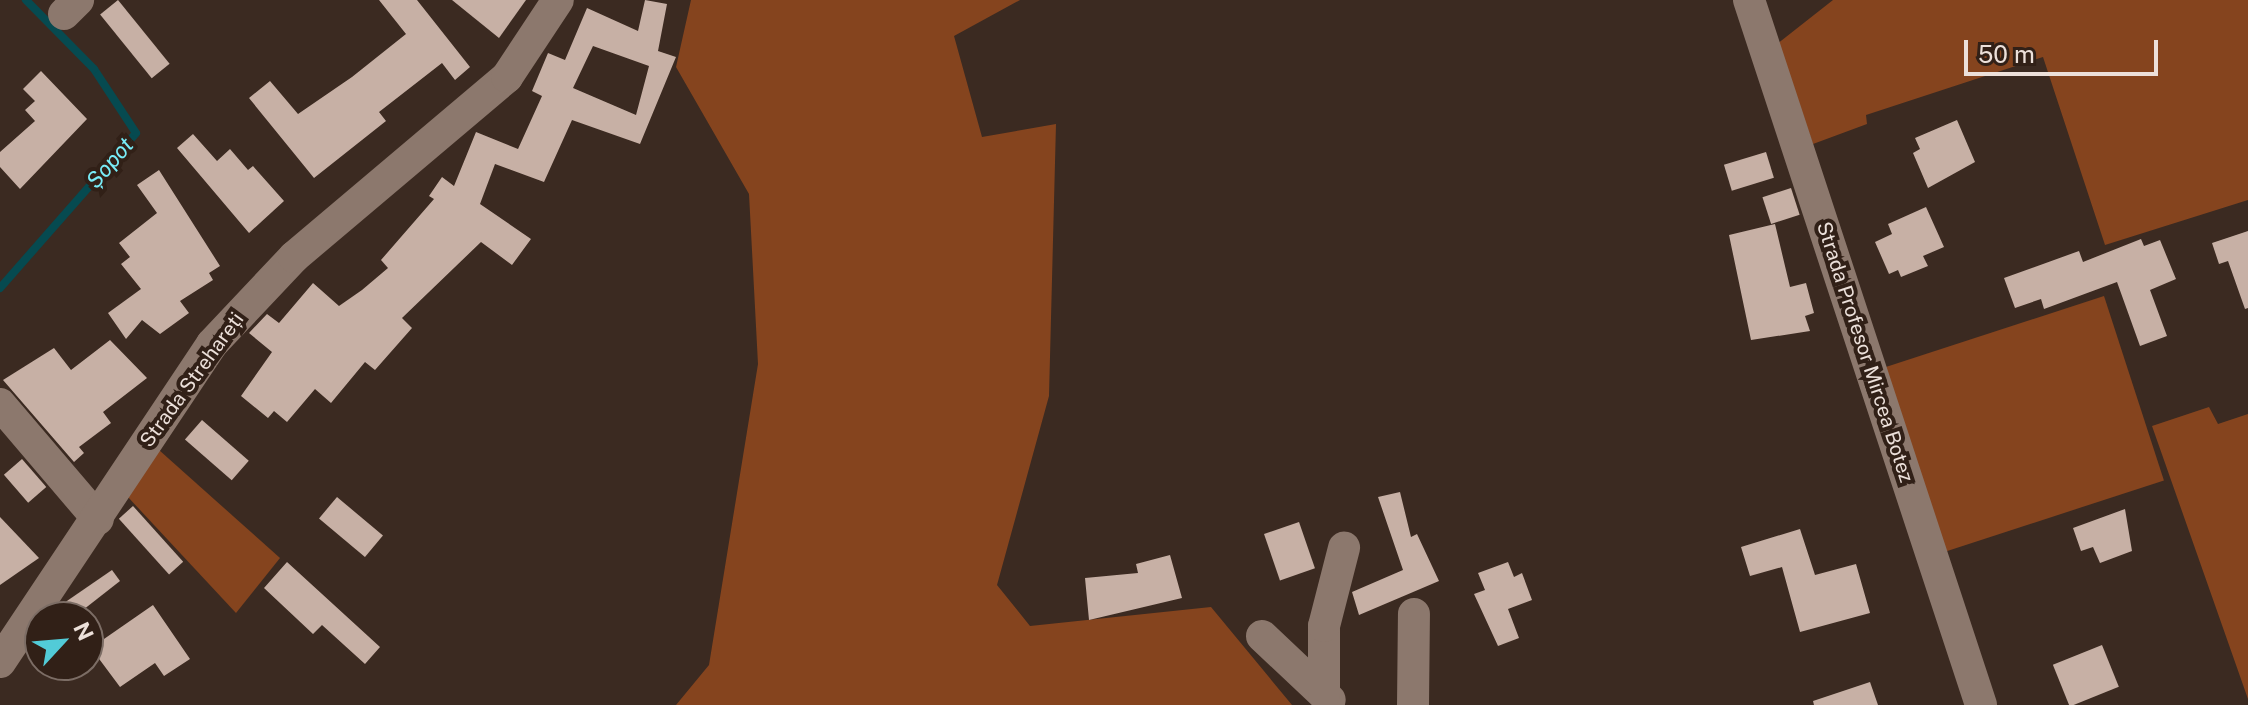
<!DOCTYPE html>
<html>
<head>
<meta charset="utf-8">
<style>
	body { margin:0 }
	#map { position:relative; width:2248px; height:705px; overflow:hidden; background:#3b2a21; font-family:"Public Sans",sans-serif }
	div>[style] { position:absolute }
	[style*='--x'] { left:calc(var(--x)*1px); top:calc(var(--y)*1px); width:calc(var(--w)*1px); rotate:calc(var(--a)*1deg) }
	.green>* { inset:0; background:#85441e; transform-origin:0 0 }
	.stream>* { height:8px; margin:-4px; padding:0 4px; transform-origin:4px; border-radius:4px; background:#064a50 }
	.building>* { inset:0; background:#c7b0a5; transform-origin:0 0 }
	.minor>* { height:32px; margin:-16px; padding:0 16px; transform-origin:16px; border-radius:16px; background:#8c786d }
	span { translate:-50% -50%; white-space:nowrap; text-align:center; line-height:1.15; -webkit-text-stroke:8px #312017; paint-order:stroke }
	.street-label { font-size:20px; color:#ece0da }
	.water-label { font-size:22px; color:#79edf8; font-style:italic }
	.north { position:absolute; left:24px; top:601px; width:80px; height:80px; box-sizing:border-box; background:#312017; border:2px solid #7c6d65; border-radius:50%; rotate:64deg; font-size:22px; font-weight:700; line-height:32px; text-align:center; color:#ece0da }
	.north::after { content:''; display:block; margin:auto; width:28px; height:36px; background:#52cbd7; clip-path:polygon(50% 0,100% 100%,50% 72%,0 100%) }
	.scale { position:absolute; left:1964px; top:40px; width:194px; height:36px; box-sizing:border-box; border:4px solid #ece0da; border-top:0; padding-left:10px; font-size:24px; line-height:28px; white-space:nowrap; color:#ece0da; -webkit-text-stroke:6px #312017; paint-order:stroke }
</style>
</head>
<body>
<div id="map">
	<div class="green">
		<i style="clip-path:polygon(691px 0,1020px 0,954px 36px,982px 137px,1056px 124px,1049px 396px,997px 585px,1030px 626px,1211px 607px,1292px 705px,676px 705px,709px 665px,758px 364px,749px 194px,676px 67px)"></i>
		<i style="clip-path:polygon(1833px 0,2248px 0,2248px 200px,2105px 245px,2043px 57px,1866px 115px,1867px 124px,1813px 144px,1777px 44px)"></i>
		<i style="left:2104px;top:296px;width:194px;height:231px;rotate:72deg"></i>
		<i style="clip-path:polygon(2209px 407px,2218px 424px,2248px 414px,2248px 699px,2152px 426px)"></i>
		<i style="clip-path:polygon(159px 450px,280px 558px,236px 613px,127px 496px)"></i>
	</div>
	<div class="stream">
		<i style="--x:0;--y:288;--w:206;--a:-48.7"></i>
		<i style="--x:136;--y:133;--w:77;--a:-123.3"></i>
		<i style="--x:94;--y:69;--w:97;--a:-134.6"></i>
	</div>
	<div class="building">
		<i style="left:118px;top:0;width:82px;height:23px;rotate:51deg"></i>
		<i style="clip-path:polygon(379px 0,417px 0,470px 67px,455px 80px,442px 63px,379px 112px,386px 121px,314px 178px,249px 98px,270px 81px,298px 114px,352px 77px,406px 34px)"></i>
		<i style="clip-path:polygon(452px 0,526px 0,499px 38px)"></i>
		<i style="clip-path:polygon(evenodd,645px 0,667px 4px,658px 51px,676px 57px,640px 144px,572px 120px,544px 182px,495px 164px,480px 204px,531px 239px,512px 265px,481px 242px,402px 318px,412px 328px,375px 370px,365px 362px,331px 403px,315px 389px,287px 422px,274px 411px,268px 418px,241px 396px,272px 352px,249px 333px,267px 314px,279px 323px,313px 283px,339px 306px,362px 290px,388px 268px,381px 260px,434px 199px,429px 196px,442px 177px,454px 186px,476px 132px,518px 149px,542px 96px,532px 91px,548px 53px,565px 60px,587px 8px,638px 31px,645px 0,593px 46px,649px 66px,636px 115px,573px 88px,593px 46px)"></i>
		<i style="clip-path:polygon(41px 71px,87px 119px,20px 189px,0 167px,0 152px,35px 121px,25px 110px,35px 101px,23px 89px)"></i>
		<i style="clip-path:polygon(1957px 120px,1975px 162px,1928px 188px,1913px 153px,1920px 149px,1915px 138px)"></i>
		<i style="clip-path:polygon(193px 134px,217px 161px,230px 149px,248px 170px,253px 166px,284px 201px,249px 233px,177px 148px)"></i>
		<i style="left:1766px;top:152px;width:27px;height:44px;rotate:73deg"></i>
		<i style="clip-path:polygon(159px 170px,220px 266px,209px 273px,213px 280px,180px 301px,189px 313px,160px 334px,142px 320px,126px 339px,108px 313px,141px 289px,121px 264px,130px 257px,119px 243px,157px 213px,137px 185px)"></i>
		<i style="left:1791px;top:188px;width:28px;height:30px;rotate:72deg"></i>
		<i style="clip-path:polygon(1926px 207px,1944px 247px,1923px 256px,1928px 266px,1901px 277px,1898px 270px,1889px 274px,1875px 242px,1892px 234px,1888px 224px)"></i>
		<i style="clip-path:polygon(1775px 224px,1790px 287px,1806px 283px,1814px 313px,1805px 316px,1810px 331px,1751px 340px,1729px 235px)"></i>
		<i style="clip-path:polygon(2248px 231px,2248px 308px,2245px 309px,2228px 261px,2219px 264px,2212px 243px)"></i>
		<i style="clip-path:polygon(2141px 239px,2144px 246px,2160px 240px,2176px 279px,2150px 290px,2167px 336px,2140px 346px,2117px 282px,2044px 309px,2041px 299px,2015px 308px,2004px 278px,2079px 251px,2083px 262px)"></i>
		<i style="clip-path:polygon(110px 340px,147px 378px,103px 412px,111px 423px,79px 447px,84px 453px,74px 462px,3px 380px,54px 348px,71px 370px)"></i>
		<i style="left:202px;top:420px;width:62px;height:26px;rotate:41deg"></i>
		<i style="left:22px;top:459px;width:37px;height:24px;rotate:49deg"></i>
		<i style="clip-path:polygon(1400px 492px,1411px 537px,1417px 534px,1439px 581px,1359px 615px,1352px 592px,1403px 570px,1378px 497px)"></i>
		<i style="left:337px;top:497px;width:60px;height:28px;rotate:40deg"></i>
		<i style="left:133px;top:506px;width:75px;height:19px;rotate:48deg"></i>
		<i style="clip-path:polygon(2125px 509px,2132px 551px,2100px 563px,2093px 547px,2081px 551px,2073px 528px)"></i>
		<i style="clip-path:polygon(0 517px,39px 558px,0 585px)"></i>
		<i style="left:1299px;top:522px;width:49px;height:37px;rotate:71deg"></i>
		<i style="clip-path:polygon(1800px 529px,1815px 575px,1856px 564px,1870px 613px,1800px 632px,1782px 567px,1750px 576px,1741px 547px)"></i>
		<i style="clip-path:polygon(1170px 555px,1182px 598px,1089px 620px,1085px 578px,1138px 573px,1136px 564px)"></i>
		<i style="clip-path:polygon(287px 562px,380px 647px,365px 664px,322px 625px,313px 634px,264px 588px)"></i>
		<i style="clip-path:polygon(1508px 562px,1514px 577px,1522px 573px,1532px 600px,1508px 609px,1519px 638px,1498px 646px,1474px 594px,1485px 590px,1478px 573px)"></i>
		<i style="clip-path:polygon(112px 570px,120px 581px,74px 617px,64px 603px)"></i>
		<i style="clip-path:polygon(153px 605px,190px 659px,164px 676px,155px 663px,120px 687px,91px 648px)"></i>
		<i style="left:2102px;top:645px;width:45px;height:53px;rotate:68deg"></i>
		<i style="clip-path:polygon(1870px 682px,1878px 705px,1814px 705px,1813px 701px)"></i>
	</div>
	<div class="minor">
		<i style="--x:1749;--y:0;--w:742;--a:71.78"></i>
		<i style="--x:64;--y:14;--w:20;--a:-45"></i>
		<i style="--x:0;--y:404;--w:151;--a:49.6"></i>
		<i style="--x:1262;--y:636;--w:93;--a:43.3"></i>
		<i style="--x:0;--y:662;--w:382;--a:-56.3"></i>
		<i style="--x:212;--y:344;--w:120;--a:-46.7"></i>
		<i style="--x:294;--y:257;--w:279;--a:-40.2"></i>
		<i style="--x:507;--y:77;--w:92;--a:-56.5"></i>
		<i style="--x:1324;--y:694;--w:68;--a:-90"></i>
		<i style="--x:1324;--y:626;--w:81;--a:-75.6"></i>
		<i style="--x:1413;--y:705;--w:91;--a:-89.4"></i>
	</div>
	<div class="street-label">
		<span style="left:1865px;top:352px;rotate:72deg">Strada Profesor Mircea Botez</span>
		<span style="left:192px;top:380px;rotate:-54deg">Strada Strehareți</span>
	</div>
	<div class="water-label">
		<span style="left:110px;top:163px;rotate:-49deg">Șopot</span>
	</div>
	<div class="north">N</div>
	<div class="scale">50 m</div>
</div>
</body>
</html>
